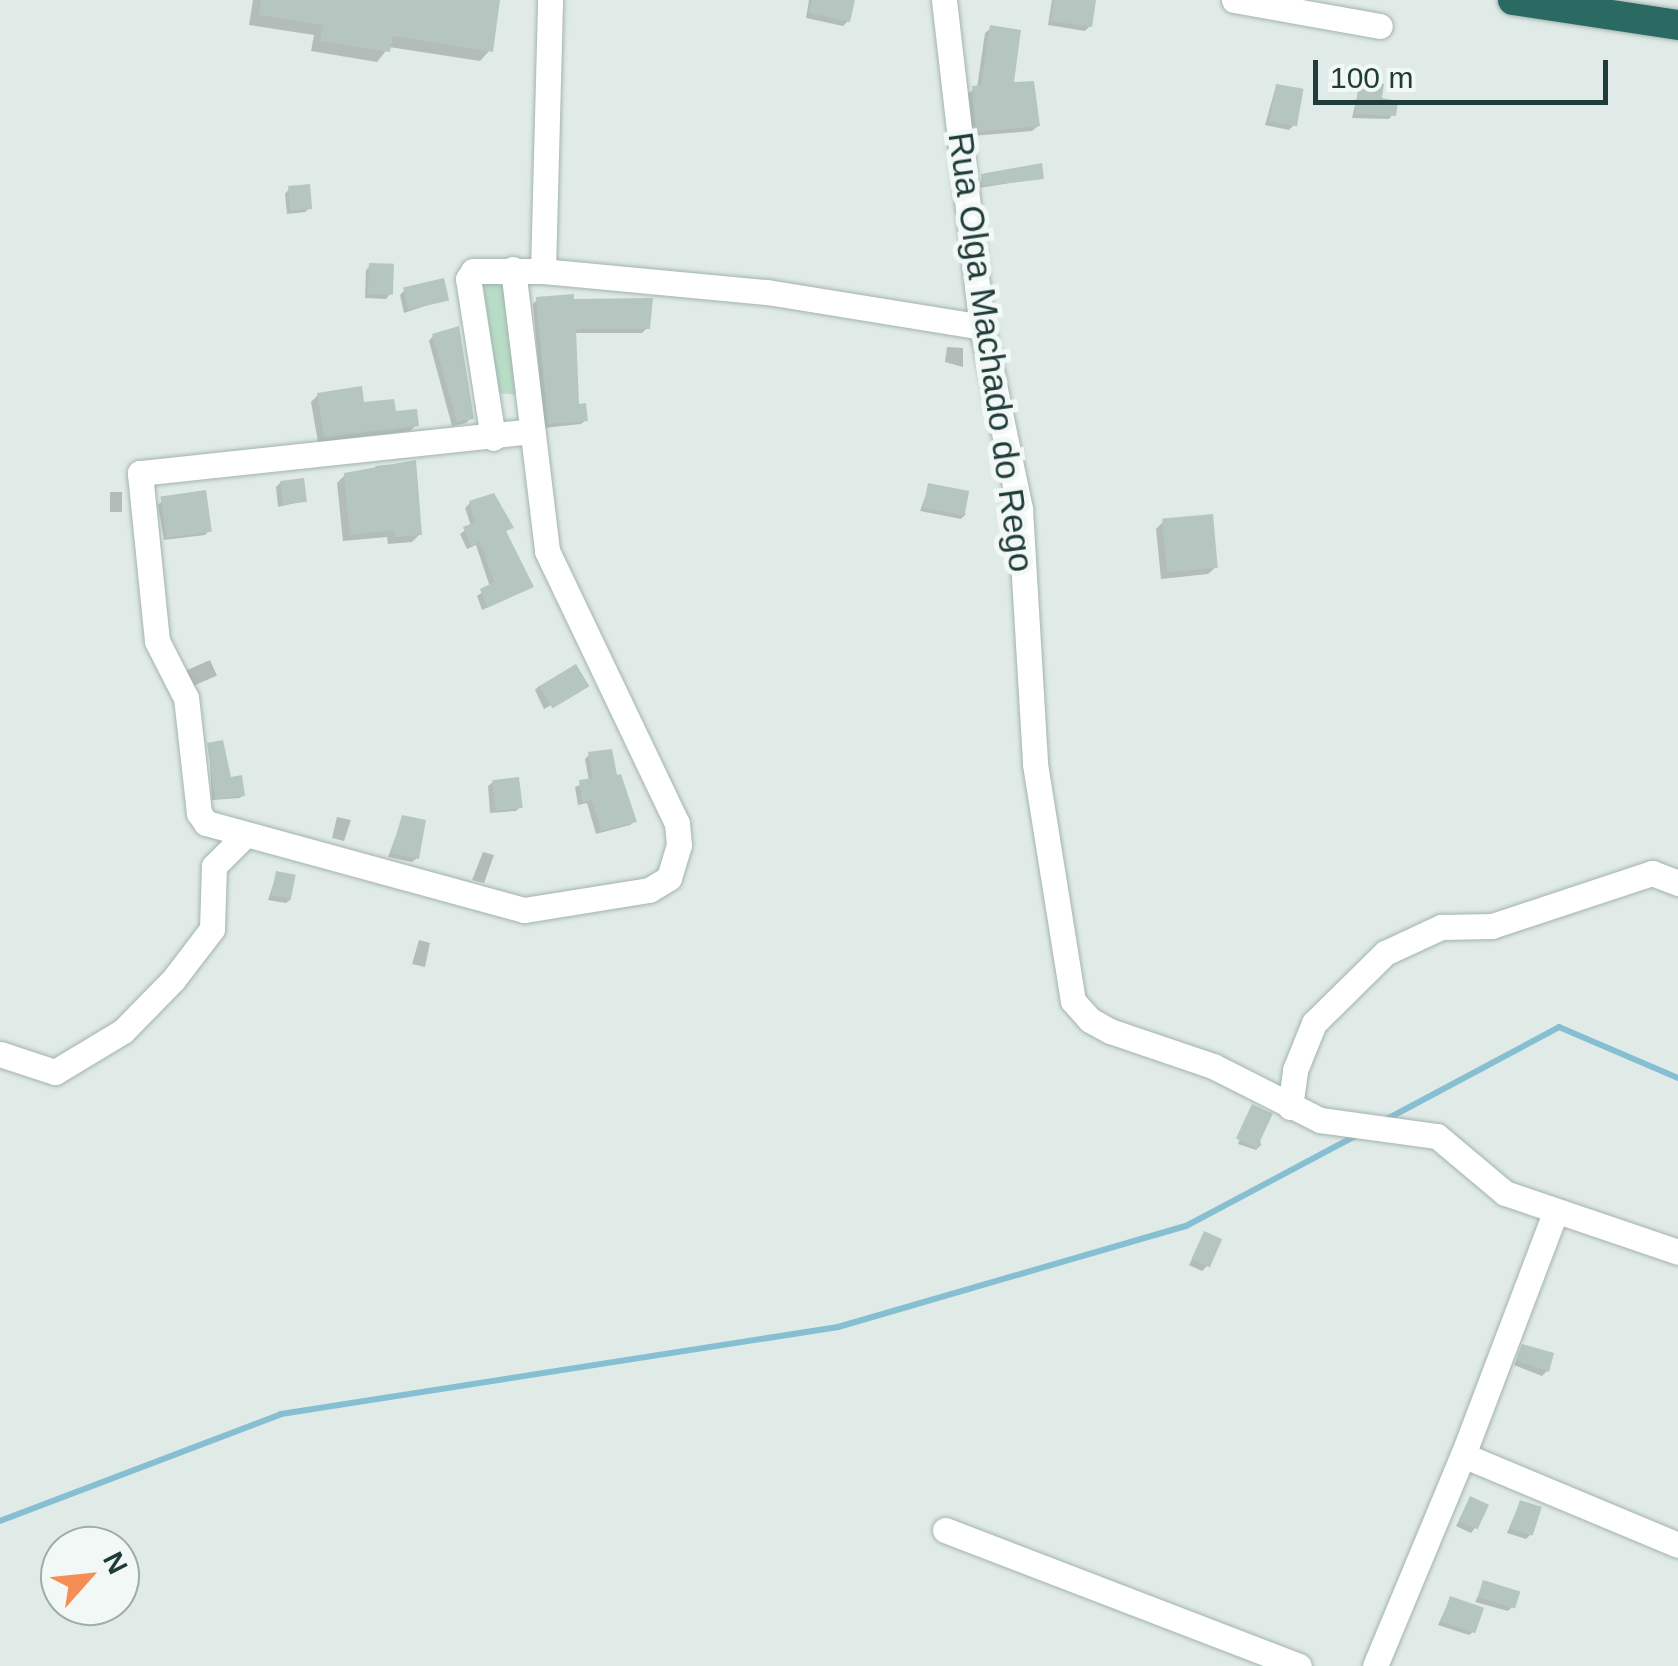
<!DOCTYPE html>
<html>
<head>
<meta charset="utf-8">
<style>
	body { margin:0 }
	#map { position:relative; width:1678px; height:1666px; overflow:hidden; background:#e0ebe8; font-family:Arial,sans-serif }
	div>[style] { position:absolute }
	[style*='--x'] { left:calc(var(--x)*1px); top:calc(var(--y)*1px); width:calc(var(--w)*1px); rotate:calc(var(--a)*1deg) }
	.green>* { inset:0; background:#b8ddc6 }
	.shadow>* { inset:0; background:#0003; transform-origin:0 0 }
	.stream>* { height:6px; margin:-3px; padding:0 3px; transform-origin:3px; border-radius:3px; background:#86bed2 }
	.building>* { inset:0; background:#b5c6c1; transform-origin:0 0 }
	.roads { filter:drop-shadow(0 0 2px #a3b3b0) drop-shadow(0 0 2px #a3b3b0) }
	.minor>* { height:25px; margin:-12.5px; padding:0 12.5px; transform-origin:12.5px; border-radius:12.5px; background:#fff }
	.highway>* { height:30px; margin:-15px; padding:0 15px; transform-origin:15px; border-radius:15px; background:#2b6963 }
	span { translate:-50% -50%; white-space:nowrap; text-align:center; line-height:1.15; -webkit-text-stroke:10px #f1f8f5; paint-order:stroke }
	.street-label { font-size:35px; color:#203c38 }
	.north { position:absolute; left:40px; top:1526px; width:100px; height:100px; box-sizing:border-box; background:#f1f8f5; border:2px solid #9dada9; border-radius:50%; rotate:63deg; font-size:28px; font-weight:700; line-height:40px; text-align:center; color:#203c38 }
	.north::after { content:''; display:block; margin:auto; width:35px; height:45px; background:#f58e54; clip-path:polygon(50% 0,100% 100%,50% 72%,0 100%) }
	.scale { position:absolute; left:1313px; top:60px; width:295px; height:45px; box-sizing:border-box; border:5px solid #203c38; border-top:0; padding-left:12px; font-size:30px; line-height:35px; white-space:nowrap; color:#203c38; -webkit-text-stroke:8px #f1f8f5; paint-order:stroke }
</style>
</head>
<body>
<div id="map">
	<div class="green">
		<i style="clip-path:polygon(507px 278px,517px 395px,498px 393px,483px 280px)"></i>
	</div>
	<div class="shadow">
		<i style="clip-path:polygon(253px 0,498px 0,490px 50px,480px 61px,389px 47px,377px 62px,311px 51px,314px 35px,249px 25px)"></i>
		<i style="clip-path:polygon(809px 0,850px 0,848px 21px,843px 26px,806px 18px)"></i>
		<i style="clip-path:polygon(1052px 0,1094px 0,1090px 26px,1085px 31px,1048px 25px)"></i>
		<i style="clip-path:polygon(991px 28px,1011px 85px,1038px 126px,1032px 131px,971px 136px,967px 94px,977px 88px,985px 33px)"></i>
		<i style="clip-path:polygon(1360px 84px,1393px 114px,1389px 119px,1352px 118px)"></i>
		<i style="clip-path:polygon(1276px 86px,1294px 125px,1289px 130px,1265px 125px)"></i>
		<i style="clip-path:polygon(982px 176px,1042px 178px,979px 188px)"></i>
		<i style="clip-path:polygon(289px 189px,310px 208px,305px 212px,287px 214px,285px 194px)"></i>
		<i style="clip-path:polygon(370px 266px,390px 294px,386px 299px,365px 298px,366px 270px)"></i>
		<i style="clip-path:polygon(404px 291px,446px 299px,404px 313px,400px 295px)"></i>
		<i style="clip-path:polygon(537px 300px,647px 328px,642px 333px,574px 333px,577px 406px,586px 420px,581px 424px,544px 428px,533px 304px)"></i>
		<i style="clip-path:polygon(433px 336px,471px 418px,466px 423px,452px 426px,429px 341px)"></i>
		<i style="clip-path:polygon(947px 347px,963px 348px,963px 367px,945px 362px)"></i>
		<i style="clip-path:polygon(318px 395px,393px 414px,416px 425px,410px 431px,318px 442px,311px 402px)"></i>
		<i style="clip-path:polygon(414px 462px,420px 534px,412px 542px,388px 544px,387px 537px,343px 541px,337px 483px,345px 475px,370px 473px,376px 466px)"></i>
		<i style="clip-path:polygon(281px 482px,304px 501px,278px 507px,276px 487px)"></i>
		<i style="clip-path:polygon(929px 486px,966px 514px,961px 519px,920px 511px)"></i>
		<i style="left:110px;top:492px;width:12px;height:20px"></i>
		<i style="clip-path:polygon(162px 501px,209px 531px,205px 535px,164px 540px,158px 505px)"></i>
		<i style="clip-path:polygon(470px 503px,510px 527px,504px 533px,530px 587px,482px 610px,477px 596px,490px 587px,476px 545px,467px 549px,460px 534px,471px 526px,465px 508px)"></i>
		<i style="clip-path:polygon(1164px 521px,1216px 567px,1208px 574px,1161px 579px,1156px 529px)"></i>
		<i style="left:210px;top:660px;width:17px;height:26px;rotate:66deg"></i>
		<i style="clip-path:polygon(539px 686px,586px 686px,544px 709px,535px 690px)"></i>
		<i style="clip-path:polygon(209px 746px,243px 795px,240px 798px,212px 800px)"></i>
		<i style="clip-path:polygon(589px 755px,615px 778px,635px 821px,630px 825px,596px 834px,587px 803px,578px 805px,575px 787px,589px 781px,585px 759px)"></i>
		<i style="clip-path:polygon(493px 782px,520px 807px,516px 811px,490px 813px,488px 786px)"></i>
		<i style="clip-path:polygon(337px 817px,351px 820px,344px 841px,332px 838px)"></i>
		<i style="clip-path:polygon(403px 817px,417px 858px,412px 862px,388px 857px)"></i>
		<i style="clip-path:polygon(483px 852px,494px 855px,484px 883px,472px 880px)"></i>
		<i style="clip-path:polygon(277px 873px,291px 899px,286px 903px,268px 900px)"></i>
		<i style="clip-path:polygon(419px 940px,430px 943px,425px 967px,412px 964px)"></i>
		<i style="clip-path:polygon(1253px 1107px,1261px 1145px,1256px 1150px,1238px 1144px)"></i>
		<i style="clip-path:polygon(1205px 1234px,1207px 1266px,1202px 1271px,1189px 1265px)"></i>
		<i style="clip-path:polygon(1523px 1347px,1547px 1371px,1542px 1376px,1514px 1365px)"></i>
		<i style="clip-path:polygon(1471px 1499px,1475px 1528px,1471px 1533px,1456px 1526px)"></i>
		<i style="clip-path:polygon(1520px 1502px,1531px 1534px,1526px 1539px,1507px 1533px)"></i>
		<i style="clip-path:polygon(1484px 1583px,1512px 1607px,1508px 1611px,1475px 1602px)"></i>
		<i style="clip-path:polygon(1450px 1599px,1474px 1631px,1469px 1635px,1438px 1625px)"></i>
	</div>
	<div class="stream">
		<i style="--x:1387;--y:1119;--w:195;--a:-28.1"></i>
		<i style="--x:1559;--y:1027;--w:129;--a:23.2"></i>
		<i style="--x:0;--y:1521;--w:301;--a:-20.8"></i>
		<i style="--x:281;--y:1414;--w:564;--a:-8.88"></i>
		<i style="--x:838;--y:1327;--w:362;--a:-16.2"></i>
		<i style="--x:1186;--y:1226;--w:196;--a:-28"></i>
	</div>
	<div class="building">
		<i style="clip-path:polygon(261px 0,500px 0,493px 52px,393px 36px,390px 52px,320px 41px,323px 25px,259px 15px)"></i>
		<i style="clip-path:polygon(812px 0,855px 0,850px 22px,809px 13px)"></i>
		<i style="clip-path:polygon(1054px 0,1096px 0,1092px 27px,1051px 21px)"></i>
		<i style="clip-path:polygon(990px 25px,1021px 30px,1014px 82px,1034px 81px,1040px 126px,976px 132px,972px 86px,981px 85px)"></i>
		<i style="clip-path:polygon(1359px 81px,1384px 84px,1382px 98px,1398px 101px,1396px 116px,1355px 114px)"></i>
		<i style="left:1276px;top:84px;width:28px;height:38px;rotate:10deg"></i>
		<i style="clip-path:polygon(1042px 163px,1044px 179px,982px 186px,981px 174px)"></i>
		<i style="left:310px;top:184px;width:25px;height:22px;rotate:85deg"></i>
		<i style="left:369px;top:263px;width:25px;height:31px;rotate:2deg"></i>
		<i style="left:444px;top:278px;width:23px;height:42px;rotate:77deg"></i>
		<i style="clip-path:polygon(574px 294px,574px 299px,653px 298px,650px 329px,576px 329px,579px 404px,586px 403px,588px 421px,548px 424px,536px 297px)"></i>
		<i style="clip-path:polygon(459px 326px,474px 419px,457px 422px,432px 334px)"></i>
		<i style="clip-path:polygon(362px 386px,364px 402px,394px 399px,396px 411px,417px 409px,419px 426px,324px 437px,317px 393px)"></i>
		<i style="clip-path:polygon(416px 460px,422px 535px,395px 537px,394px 530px,350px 535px,344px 473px)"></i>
		<i style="left:304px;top:478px;width:24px;height:24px;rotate:83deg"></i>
		<i style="left:928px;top:483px;width:42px;height:25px;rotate:11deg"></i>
		<i style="left:206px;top:490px;width:42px;height:46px;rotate:82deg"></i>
		<i style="clip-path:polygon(494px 493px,514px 528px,506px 531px,534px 587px,487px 608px,480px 589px,494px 582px,480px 542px,471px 546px,463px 527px,475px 522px,469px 501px)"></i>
		<i style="left:1213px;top:514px;width:54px;height:51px;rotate:85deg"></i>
		<i style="left:576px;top:664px;width:26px;height:43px;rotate:59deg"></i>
		<i style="clip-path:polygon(223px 740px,231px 777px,242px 775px,245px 796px,215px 799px,207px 743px)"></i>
		<i style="clip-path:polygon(612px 749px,617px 775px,621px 774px,637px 822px,601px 831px,592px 800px,582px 802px,579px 780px,593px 778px,588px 752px)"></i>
		<i style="left:519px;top:777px;width:31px;height:27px;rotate:83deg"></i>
		<i style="clip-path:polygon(402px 815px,426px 820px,419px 859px,391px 853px)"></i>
		<i style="left:276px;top:871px;width:20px;height:25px;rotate:11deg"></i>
		<i style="left:1252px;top:1104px;width:23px;height:38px;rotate:25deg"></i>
		<i style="left:1204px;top:1231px;width:20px;height:31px;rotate:24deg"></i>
		<i style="clip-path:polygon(1522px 1344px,1554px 1353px,1549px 1372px,1516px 1360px)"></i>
		<i style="left:1470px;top:1496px;width:21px;height:27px;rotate:25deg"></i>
		<i style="left:1520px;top:1500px;width:23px;height:30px;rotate:18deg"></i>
		<i style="left:1483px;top:1580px;width:39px;height:18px;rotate:17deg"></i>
		<i style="left:1450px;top:1596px;width:36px;height:27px;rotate:19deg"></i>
	</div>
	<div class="roads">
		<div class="minor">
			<i style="--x:944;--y:0;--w:329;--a:83.4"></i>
			<i style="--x:982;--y:327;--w:186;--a:78.2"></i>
			<i style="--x:1020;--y:509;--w:255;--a:86.6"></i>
			<i style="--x:1035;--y:764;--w:240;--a:80.9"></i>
			<i style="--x:1073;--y:1001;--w:25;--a:48"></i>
			<i style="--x:1090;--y:1020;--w:23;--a:29"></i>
			<i style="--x:1110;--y:1031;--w:109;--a:18.8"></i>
			<i style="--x:1213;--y:1066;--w:120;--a:26.8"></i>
			<i style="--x:1320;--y:1120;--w:118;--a:7.8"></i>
			<i style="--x:1437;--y:1136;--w:89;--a:40"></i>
			<i style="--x:1505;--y:1193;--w:183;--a:18.8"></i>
			<i style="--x:1234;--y:0;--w:148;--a:10.1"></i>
			<i style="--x:513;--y:269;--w:284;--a:83.1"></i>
			<i style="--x:547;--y:551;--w:301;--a:64.5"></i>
			<i style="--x:677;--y:823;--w:22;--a:85"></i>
			<i style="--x:679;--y:845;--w:34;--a:107"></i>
			<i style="--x:669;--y:878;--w:23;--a:149"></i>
			<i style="--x:649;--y:890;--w:127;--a:170.9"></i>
			<i style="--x:524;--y:910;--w:330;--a:-164.7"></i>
			<i style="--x:206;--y:823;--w:12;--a:-125"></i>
			<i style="--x:199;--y:813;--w:116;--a:-96.4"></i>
			<i style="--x:186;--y:698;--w:64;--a:-117"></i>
			<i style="--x:157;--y:641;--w:169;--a:-95.8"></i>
			<i style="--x:140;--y:473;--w:393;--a:-6.1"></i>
			<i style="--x:543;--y:271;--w:271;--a:-88.5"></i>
			<i style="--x:493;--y:438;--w:161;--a:-98.9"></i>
			<i style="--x:468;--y:279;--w:9;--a:-58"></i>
			<i style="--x:473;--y:271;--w:70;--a:0"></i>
			<i style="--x:543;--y:271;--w:225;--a:5.4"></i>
			<i style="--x:767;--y:292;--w:218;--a:9.2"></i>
			<i style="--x:0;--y:1054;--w:58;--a:18.1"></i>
			<i style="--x:55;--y:1072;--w:79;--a:-31.1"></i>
			<i style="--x:123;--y:1031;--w:71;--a:-45.6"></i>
			<i style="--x:173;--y:980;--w:64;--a:-52.6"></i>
			<i style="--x:212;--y:929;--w:63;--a:-88.2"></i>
			<i style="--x:214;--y:866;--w:42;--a:-45"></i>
			<i style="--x:1290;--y:1107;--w:37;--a:-82"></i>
			<i style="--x:1295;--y:1070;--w:51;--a:-68"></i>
			<i style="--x:1314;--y:1023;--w:100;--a:-44.6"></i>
			<i style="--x:1385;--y:953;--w:62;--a:-24.9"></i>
			<i style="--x:1441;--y:927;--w:51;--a:-1.1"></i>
			<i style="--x:1492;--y:926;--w:169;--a:-18.3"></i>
			<i style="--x:1652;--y:873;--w:28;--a:21"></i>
			<i style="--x:1463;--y:1455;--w:233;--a:22.7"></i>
			<i style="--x:945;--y:1530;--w:379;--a:21"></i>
			<i style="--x:1375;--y:1666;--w:229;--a:-67.4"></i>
			<i style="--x:1463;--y:1455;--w:259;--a:-69.2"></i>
		</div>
		<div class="highway">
			<i style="--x:1513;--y:0;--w:167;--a:8.6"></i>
		</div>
	</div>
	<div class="street-label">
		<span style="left:991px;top:352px;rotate:82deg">Rua Olga Machado do Rego</span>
	</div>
	<div class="north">N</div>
	<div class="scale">100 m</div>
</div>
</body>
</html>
